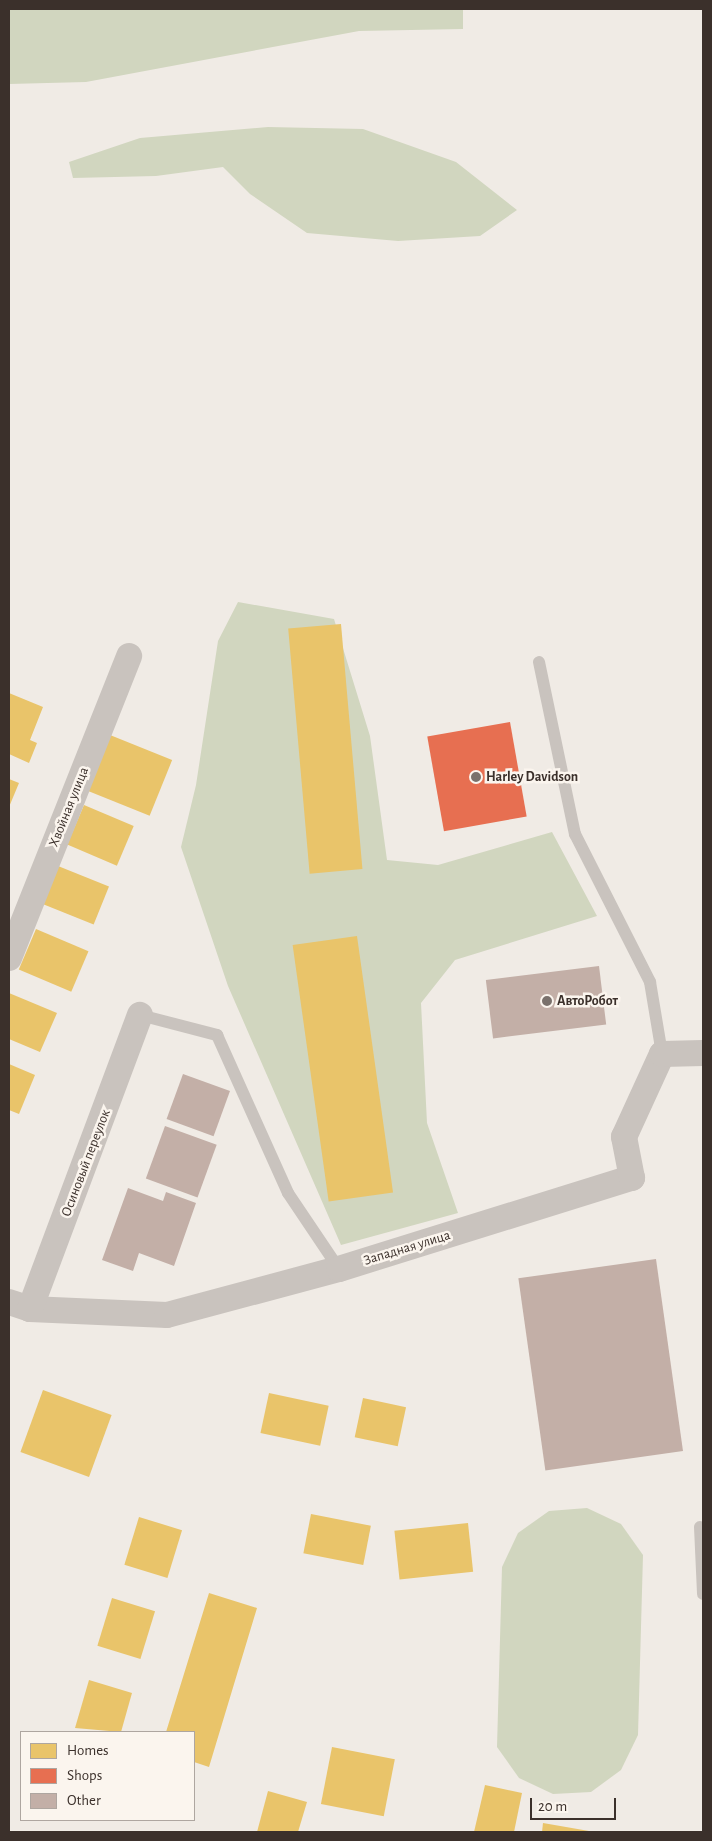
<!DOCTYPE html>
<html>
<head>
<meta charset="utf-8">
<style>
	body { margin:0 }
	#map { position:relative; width:712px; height:1841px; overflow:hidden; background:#f0ebe5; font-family:"Alegreya Sans",sans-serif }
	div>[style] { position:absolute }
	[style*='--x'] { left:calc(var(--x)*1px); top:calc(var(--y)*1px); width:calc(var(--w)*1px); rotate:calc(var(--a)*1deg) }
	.green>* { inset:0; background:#d1d6bf }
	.homes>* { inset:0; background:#e9c46a; transform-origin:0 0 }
	.shops>* { inset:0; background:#e76f51; transform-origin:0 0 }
	.building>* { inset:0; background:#c3afa7; transform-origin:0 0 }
	.lane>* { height:12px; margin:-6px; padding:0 6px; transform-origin:6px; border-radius:6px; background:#c9c3be }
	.street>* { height:26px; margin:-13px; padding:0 13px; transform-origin:13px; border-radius:13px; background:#c9c3be }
	.dots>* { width:14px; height:14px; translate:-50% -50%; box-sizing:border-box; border:2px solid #fbf5ee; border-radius:50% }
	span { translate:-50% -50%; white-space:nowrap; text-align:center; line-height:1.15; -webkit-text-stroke:5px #fbf5ee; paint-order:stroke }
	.poi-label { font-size:14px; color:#3b302b; font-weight:700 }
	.left { translate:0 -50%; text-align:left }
	.street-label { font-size:14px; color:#3b302b }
	.frame { position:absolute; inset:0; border:10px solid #3b302b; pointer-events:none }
	.legend { position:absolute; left:20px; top:1731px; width:175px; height:90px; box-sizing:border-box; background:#fbf5ee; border:1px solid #aea6a0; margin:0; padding:6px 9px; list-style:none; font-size:15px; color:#3b302b }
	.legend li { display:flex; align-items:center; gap:10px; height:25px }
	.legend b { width:25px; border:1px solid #aea6a0 }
	.scale { position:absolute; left:530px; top:1798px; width:86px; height:22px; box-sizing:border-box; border:2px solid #3b302b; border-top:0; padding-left:6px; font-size:15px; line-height:18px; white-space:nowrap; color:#3b302b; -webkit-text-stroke:4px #fbf5ee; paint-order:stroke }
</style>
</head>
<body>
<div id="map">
	<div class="green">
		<i style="clip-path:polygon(9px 9px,463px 9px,463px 29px,359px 31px,86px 82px,9px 84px)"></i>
		<i style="clip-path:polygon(268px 127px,363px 129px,456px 162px,517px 210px,480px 236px,398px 241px,307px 233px,250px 194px,223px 167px,156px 176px,73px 178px,69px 162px,140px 138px)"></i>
		<i style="clip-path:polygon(238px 602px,334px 619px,370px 736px,387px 860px,438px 865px,552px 832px,597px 916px,455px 960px,421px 1003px,427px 1123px,458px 1213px,341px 1245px,228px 986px,181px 847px,196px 785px,218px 641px)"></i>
		<i style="clip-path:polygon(587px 1508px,621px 1524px,643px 1555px,638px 1735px,621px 1770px,591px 1792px,553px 1794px,519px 1778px,497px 1747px,502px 1567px,518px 1533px,549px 1511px)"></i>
	</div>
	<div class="homes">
		<i style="left:341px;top:624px;width:246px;height:53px;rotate:85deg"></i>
		<i style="clip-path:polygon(9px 693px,43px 707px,30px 740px,37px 743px,29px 763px,9px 754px)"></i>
		<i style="left:110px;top:735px;width:67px;height:60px;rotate:22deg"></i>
		<i style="clip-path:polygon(9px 779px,19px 783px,9px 807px)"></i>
		<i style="left:84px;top:805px;width:54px;height:43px;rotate:23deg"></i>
		<i style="left:58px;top:866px;width:55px;height:41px;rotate:22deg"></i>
		<i style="left:36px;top:929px;width:57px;height:44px;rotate:23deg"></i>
		<i style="left:357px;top:936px;width:259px;height:65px;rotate:82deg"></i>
		<i style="clip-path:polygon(9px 993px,57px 1013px,40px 1052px,9px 1039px)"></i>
		<i style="clip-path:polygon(9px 1064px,35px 1075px,19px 1114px,9px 1110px)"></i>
		<i style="left:43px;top:1390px;width:73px;height:66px;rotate:20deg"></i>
		<i style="left:269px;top:1393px;width:61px;height:41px;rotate:12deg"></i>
		<i style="left:363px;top:1398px;width:44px;height:40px;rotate:12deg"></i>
		<i style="left:311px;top:1514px;width:61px;height:40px;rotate:11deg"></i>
		<i style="left:139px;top:1517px;width:45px;height:50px;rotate:17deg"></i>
		<i style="left:468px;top:1523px;width:49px;height:74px;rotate:84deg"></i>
		<i style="clip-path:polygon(209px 1593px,257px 1608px,209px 1767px,194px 1762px,194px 1732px,166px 1732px)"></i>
		<i style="left:112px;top:1598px;width:45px;height:50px;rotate:17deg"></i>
		<i style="clip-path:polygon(89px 1680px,132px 1693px,121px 1732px,75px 1728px)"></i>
		<i style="left:332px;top:1747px;width:64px;height:58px;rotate:11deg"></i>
		<i style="clip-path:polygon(485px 1785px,522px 1793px,514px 1832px,474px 1832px)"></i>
		<i style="clip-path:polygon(268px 1791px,307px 1802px,298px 1832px,257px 1832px)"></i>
		<i style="clip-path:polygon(543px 1823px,589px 1831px,589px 1832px,542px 1832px)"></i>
	</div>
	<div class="shops">
		<i style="left:510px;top:722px;width:96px;height:84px;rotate:80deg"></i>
	</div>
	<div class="building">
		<i style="left:599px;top:966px;width:59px;height:114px;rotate:83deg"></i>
		<i style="left:183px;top:1074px;width:50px;height:48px;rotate:20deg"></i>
		<i style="left:165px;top:1126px;width:55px;height:56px;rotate:20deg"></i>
		<i style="clip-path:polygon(128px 1188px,163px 1201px,166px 1192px,196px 1203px,174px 1266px,139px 1253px,133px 1271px,102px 1260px)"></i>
		<i style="left:656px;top:1259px;width:194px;height:139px;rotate:82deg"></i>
	</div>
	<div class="lane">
		<i style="--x:539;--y:662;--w:176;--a:78.2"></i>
		<i style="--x:575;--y:834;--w:166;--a:63.1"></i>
		<i style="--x:650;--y:982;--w:73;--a:80.5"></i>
		<i style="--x:140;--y:1015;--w:80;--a:14.6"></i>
		<i style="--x:217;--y:1035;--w:173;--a:65.8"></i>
		<i style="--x:288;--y:1193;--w:92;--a:56.1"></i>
		<i style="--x:700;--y:1527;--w:67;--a:87.4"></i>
	</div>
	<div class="street">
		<i style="--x:9;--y:958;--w:325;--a:-68.3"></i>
		<i style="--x:9;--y:1302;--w:22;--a:18"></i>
		<i style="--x:30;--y:1309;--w:137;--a:2.5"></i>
		<i style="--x:167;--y:1315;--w:178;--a:-15"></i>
		<i style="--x:339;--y:1269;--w:307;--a:-17.3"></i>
		<i style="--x:632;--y:1178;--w:42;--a:-101"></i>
		<i style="--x:624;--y:1137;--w:91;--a:-65.4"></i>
		<i style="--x:662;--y:1054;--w:41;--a:-1.4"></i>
		<i style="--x:30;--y:1309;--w:314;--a:-69.5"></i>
	</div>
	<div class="dots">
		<i style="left:476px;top:777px;background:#7a716c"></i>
		<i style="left:547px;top:1001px;background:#7a716c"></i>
	</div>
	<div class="poi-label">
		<span class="left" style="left:486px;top:777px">Harley Davidson</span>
		<span class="left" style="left:557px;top:1001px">АвтоРобот</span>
	</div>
	<div class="street-label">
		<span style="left:69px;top:807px;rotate:-68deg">Хвойная улица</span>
		<span style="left:86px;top:1163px;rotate:-69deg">Осиновый переулок</span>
		<span style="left:407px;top:1248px;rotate:-17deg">Западная улица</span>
	</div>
	<div class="frame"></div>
	<ul class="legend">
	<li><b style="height:14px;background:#e9c46a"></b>Homes</li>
	<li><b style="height:14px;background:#e76f51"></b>Shops</li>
	<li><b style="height:14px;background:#c3afa7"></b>Other</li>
	</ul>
	<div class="scale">20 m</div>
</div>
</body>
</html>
